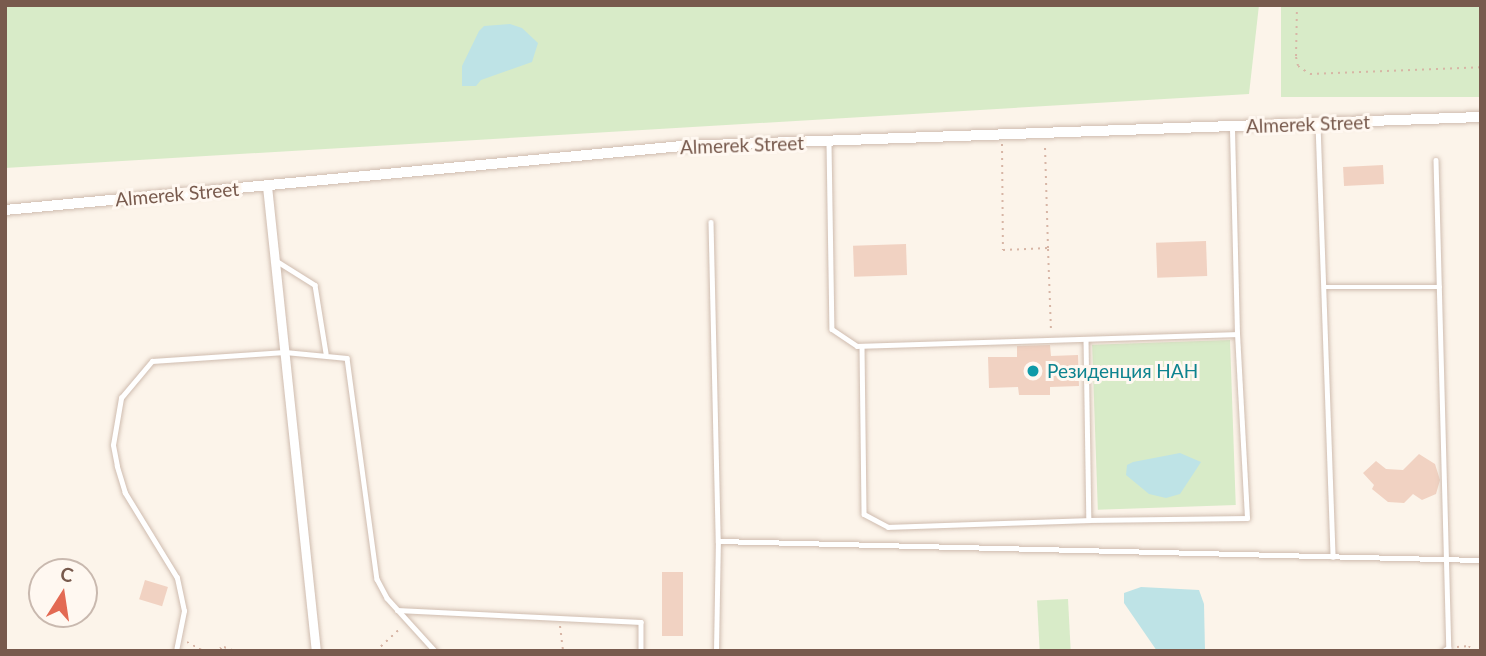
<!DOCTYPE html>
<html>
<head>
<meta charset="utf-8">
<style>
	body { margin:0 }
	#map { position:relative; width:1486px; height:656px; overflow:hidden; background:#fcf4ea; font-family:Lato,sans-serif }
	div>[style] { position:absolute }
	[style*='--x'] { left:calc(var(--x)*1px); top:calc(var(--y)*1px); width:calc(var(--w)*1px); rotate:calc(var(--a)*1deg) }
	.green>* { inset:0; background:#d8ebc8; transform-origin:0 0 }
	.water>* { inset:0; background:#bee3e6 }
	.building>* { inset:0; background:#f1d2c2; transform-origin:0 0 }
	.path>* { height:2px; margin-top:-1px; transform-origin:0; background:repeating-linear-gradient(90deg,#d7b5a5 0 2px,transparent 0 7px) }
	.roads { filter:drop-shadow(0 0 2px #cfbcaf) drop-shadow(0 0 2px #cfbcaf) }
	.service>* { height:4.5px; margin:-2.25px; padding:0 2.25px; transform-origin:2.25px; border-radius:2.25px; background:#fff }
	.minor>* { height:9px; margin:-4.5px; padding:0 4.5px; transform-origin:4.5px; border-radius:4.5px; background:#fff }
	.tertiary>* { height:10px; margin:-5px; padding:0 5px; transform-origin:5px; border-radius:5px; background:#fff }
	.dots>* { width:19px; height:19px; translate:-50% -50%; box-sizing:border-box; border:4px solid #fff8f1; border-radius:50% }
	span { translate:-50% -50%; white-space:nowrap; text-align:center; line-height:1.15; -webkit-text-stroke:6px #fff8f1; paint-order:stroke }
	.street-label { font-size:19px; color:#785a4d }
	.culture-label { font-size:19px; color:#0d838f }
	.left { translate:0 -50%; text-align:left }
	.frame { position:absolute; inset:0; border:7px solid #785a4d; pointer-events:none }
	.north { position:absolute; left:28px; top:558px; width:70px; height:70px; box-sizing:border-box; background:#fff8f1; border:2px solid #c9b9af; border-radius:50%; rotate:12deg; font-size:19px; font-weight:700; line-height:28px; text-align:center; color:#785a4d }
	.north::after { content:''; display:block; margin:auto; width:24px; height:32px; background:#e36a53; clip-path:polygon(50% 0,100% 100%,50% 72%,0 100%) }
</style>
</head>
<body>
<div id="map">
	<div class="green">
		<i style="clip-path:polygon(5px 5px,1259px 5px,1249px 94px,5px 168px)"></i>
		<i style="left:1281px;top:5px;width:200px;height:92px"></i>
		<i style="left:1230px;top:340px;width:165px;height:138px;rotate:88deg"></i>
		<i style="left:1068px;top:599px;width:52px;height:31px;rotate:87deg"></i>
	</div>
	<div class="water">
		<i style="clip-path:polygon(510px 24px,522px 28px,538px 43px,532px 62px,481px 80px,476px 86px,462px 86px,462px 66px,479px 31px,484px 26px)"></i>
		<i style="clip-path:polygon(1180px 453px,1201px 462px,1180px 494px,1166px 498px,1149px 494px,1126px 475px,1127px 465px,1133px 462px)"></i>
		<i style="clip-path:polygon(1141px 587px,1199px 590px,1204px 604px,1205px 651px,1157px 651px,1124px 603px,1124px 593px)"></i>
	</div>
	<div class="building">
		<i style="left:1383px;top:165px;width:19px;height:40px;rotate:87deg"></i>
		<i style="left:1206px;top:241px;width:35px;height:50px;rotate:88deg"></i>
		<i style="left:906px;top:244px;width:31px;height:53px;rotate:88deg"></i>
		<i style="clip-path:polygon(1050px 345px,1051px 356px,1078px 355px,1079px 386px,1050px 387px,1050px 395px,1019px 395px,1018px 387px,989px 388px,988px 357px,1017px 357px,1017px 346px)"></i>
		<i style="clip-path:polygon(1419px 454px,1435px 464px,1440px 480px,1436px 494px,1422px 500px,1413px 494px,1404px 503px,1388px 502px,1372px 489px,1374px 485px,1363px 473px,1376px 461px,1386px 469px,1403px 470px)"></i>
		<i style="left:662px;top:572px;width:21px;height:64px"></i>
		<i style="left:145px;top:580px;width:24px;height:20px;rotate:17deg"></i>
	</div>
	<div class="path">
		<i style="--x:1297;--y:5;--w:52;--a:91.1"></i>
		<i style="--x:1296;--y:57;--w:9;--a:77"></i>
		<i style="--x:1298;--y:66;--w:14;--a:34"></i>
		<i style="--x:1310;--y:74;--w:171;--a:-2.3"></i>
		<i style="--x:1002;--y:144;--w:106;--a:89.5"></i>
		<i style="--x:1003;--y:250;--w:45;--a:-2.5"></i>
		<i style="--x:1048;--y:248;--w:103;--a:-91.7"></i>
		<i style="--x:1048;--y:249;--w:81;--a:87.9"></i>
		<i style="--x:560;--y:626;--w:25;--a:83"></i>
		<i style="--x:187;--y:642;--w:18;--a:29"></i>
		<i style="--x:1457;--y:647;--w:12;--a:-5"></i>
		<i style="--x:1469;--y:646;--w:6;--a:59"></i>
		<i style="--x:213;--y:651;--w:12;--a:-20"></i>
		<i style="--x:224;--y:647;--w:12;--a:20"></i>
		<i style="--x:376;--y:651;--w:34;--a:-43"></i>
	</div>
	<div class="roads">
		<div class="service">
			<i style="--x:1318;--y:124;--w:433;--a:88"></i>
			<i style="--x:829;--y:143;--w:186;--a:89.1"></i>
			<i style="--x:832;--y:329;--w:30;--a:34"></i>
			<i style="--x:857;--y:346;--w:380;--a:-1.8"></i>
			<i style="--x:1237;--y:334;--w:207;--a:-91.4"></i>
			<i style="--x:1436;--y:160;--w:488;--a:88.5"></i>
			<i style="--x:1449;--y:648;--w:6;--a:149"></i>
			<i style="--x:711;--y:222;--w:319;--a:88.7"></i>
			<i style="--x:718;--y:541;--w:763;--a:1.43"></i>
			<i style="--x:275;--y:260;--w:47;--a:32"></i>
			<i style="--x:315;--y:285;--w:69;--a:80.8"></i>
			<i style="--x:1324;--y:287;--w:116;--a:0"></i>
			<i style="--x:1086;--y:339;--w:181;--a:89.1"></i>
			<i style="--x:1089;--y:520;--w:158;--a:-0.7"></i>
			<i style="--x:1247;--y:518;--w:184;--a:-93.1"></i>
			<i style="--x:862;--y:346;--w:168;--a:89.3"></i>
			<i style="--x:864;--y:514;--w:27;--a:28"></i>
			<i style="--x:888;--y:527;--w:201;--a:-2"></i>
			<i style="--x:397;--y:610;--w:244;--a:2.8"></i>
			<i style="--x:641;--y:622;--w:29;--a:90"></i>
			<i style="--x:176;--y:651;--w:41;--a:-78.7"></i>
			<i style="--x:184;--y:611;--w:34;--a:-102"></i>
			<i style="--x:177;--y:578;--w:100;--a:-121.5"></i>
			<i style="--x:125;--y:493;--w:28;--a:-107"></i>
			<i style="--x:117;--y:466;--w:21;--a:-101"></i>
			<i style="--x:113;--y:445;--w:48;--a:-80.3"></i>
			<i style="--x:121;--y:398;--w:48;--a:-50"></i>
			<i style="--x:152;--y:361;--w:133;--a:-3.9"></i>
			<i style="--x:285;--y:352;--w:62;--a:5.5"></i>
			<i style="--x:347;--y:358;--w:223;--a:82.3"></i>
			<i style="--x:377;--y:579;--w:21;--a:62"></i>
			<i style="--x:387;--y:598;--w:72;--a:47.8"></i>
			<i style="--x:716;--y:651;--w:110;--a:-89"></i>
		</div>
		<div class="minor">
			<i style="--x:267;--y:186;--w:468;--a:84"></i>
		</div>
		<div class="tertiary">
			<i style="--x:5;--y:210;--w:680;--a:-5.4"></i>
			<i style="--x:682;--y:146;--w:800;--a:-2.08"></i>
		</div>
	</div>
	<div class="dots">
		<i style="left:1033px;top:371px;background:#0f9aa8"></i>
	</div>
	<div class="street-label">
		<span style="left:1308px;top:124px;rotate:-2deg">Almerek Street</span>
		<span style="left:742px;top:145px;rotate:-2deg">Almerek Street</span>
		<span style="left:177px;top:194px;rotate:-5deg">Almerek Street</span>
	</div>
	<div class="culture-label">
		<span class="left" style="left:1047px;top:371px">Резиденция НАН</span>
	</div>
	<div class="frame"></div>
	<div class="north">С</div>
</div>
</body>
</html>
